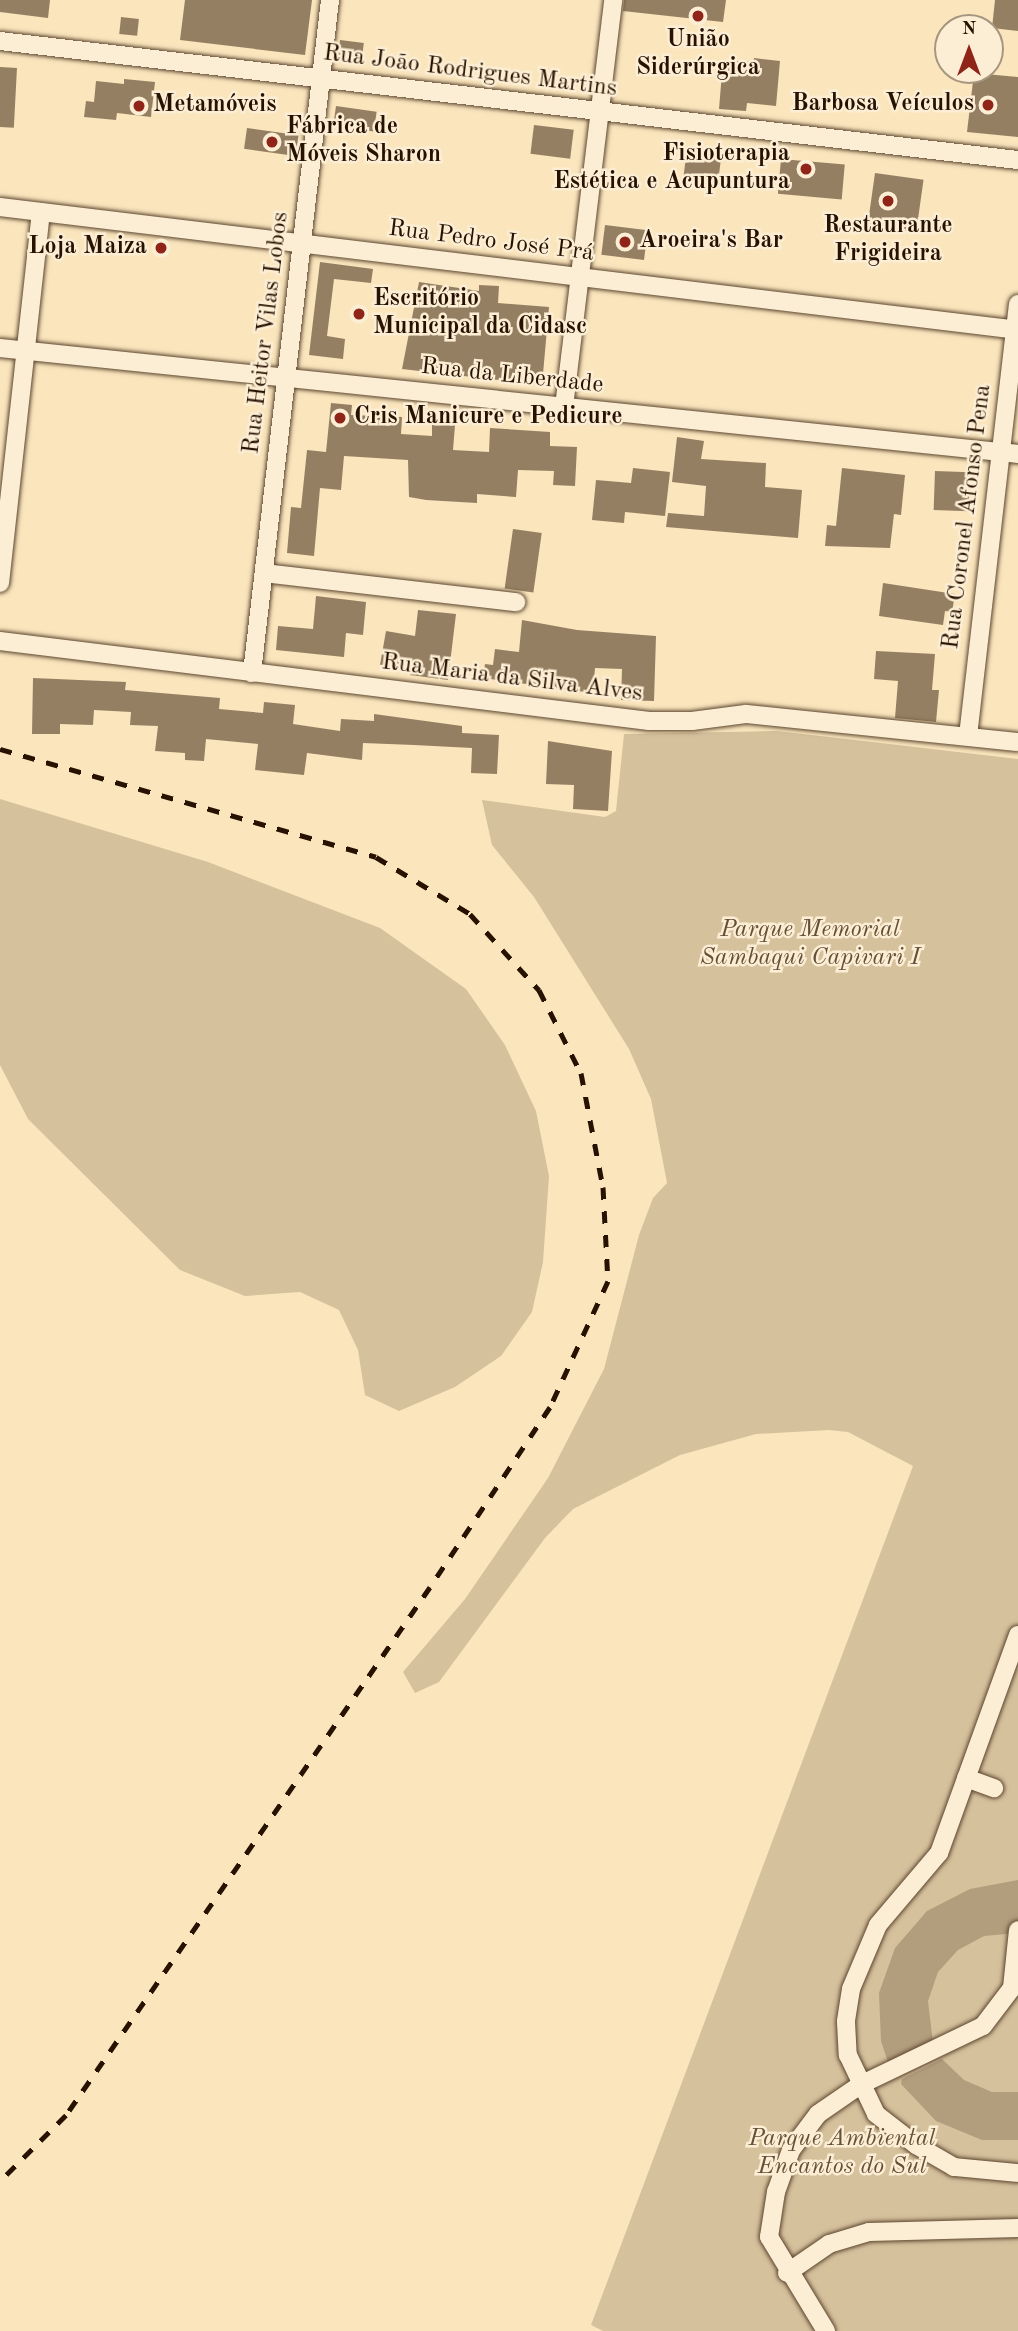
<!DOCTYPE html>
<html>
<head>
<meta charset="utf-8">
<style>
	body { margin:0 }
	#map { position:relative; width:1018px; height:2331px; overflow:hidden; background:#fae5bd; font-family:"Old Standard TT",serif }
	div>[style] { position:absolute }
	[style*='--x'] { left:calc(var(--x)*1px); top:calc(var(--y)*1px); width:calc(var(--w)*1px); rotate:calc(var(--a)*1deg) }
	.green>* { inset:0; background:#d6c19d }
	.water>* { inset:0; background:#b29d7d }
	.building>* { inset:0; background:#957f62; transform-origin:0 0 }
	.roads { filter:drop-shadow(0 0 2px #5c462f) drop-shadow(0 0 2px #5c462f) }
	.minor>* { height:18px; margin:-9px; padding:0 9px; transform-origin:9px; border-radius:9px; background:#fceed4 }
	.rail>* { height:5px; margin-top:-2.5px; transform-origin:0; background:repeating-linear-gradient(90deg,#271100 0 12px,transparent 0 24px) }
	.dots>* { width:19px; height:19px; translate:-50% -50%; box-sizing:border-box; border:4px solid #fceed4; border-radius:50% }
	span { translate:-50% -50%; white-space:nowrap; text-align:center; line-height:1.15; -webkit-text-stroke:5px #fceed4; paint-order:stroke }
	.poi-label { font-size:24px; color:#271100; font-weight:700 }
	.right { translate:-100% -50%; text-align:right }
	.left { translate:0 -50%; text-align:left }
	.street-label { font-size:24px; color:#271100 }
	.park-label { font-size:24px; color:#644f37; font-style:italic }
	.north { position:absolute; left:934px; top:14px; width:70px; height:70px; box-sizing:border-box; background:#fceed4; border:2px solid #a7967f; border-radius:50%; rotate:0deg; font-size:19px; font-weight:700; line-height:28px; text-align:center; color:#271100 }
	.north::after { content:''; display:block; margin:auto; width:24px; height:32px; background:#8f2418; clip-path:polygon(50% 0,100% 100%,50% 72%,0 100%) }
</style>
</head>
<body>
<div id="map">
	<div class="green">
		<i style="clip-path:polygon(777px 731px,1018px 759px,1018px 2331px,603px 2331px,591px 2325px,913px 1466px,848px 1432px,829px 1430px,756px 1434px,680px 1455px,573px 1509px,545px 1538px,439px 1682px,415px 1693px,403px 1672px,465px 1599px,548px 1478px,604px 1369px,639px 1235px,653px 1198px,667px 1183px,651px 1099px,629px 1049px,534px 897px,492px 845px,482px 800px,605px 817px,616px 811px,624px 734px)"></i>
		<i style="clip-path:polygon(0 799px,208px 862px,380px 928px,466px 989px,505px 1045px,536px 1111px,549px 1176px,543px 1262px,532px 1312px,501px 1356px,455px 1387px,399px 1411px,365px 1395px,358px 1350px,339px 1310px,300px 1292px,245px 1296px,180px 1270px,28px 1119px,0 1065px)"></i>
	</div>
	<div class="water">
		<i style="clip-path:polygon(1018px 1880px,1018px 1933px,984px 1936px,958px 1950px,938px 1972px,928px 2001px,933px 2043px,894px 2063px,888px 2062px,881px 2041px,879px 1993px,895px 1948px,927px 1911px,970px 1889px)"></i>
		<i style="clip-path:polygon(942px 2059px,964px 2080px,992px 2092px,1018px 2092px,1018px 2140px,982px 2140px,936px 2121px,901px 2084px,902px 2079px)"></i>
	</div>
	<div class="building">
		<i style="clip-path:polygon(0 0,50px 0,48px 18px,0 12px)"></i>
		<i style="clip-path:polygon(185px 0,312px 0,305px 55px,180px 40px)"></i>
		<i style="clip-path:polygon(624px 0,726px 0,723px 22px,623px 11px)"></i>
		<i style="clip-path:polygon(995px 0,1018px 0,1018px 31px,992px 28px)"></i>
		<i style="left:121px;top:17px;width:18px;height:17px;rotate:6deg"></i>
		<i style="left:340px;top:40px;width:24px;height:18px;rotate:7deg"></i>
		<i style="clip-path:polygon(754px 58px,780px 61px,776px 106px,747px 103px,746px 111px,719px 109px,723px 60px,753px 62px)"></i>
		<i style="left:0;top:67px;width:17px;height:60px;rotate:3deg"></i>
		<i style="clip-path:polygon(974px 73px,1018px 77px,1018px 137px,967px 132px)"></i>
		<i style="clip-path:polygon(124px 79px,155px 82px,151px 117px,117px 113px,116px 120px,84px 117px,86px 101px,94px 102px,96px 81px,124px 84px)"></i>
		<i style="left:336px;top:106px;width:41px;height:20px;rotate:8deg"></i>
		<i style="left:534px;top:125px;width:40px;height:29px;rotate:7deg"></i>
		<i style="left:247px;top:128px;width:52px;height:21px;rotate:8deg"></i>
		<i style="left:687px;top:148px;width:35px;height:36px;rotate:7deg"></i>
		<i style="left:781px;top:159px;width:64px;height:35px;rotate:5deg"></i>
		<i style="left:875px;top:173px;width:49px;height:53px;rotate:8deg"></i>
		<i style="left:605px;top:225px;width:43px;height:30px;rotate:7deg"></i>
		<i style="clip-path:polygon(320px 262px,373px 269px,371px 283px,334px 279px,327px 336px,345px 339px,343px 359px,309px 355px)"></i>
		<i style="clip-path:polygon(419px 282px,479px 291px,479px 285px,499px 286px,498px 303px,549px 307px,542px 385px,402px 369px)"></i>
		<i style="clip-path:polygon(331px 403px,352px 405px,351px 415px,402px 417px,401px 434px,432px 436px,432px 424px,455px 425px,453px 450px,489px 452px,490px 428px,550px 432px,550px 446px,577px 447px,575px 486px,553px 485px,554px 471px,518px 470px,516px 497px,477px 494px,477px 503px,426px 500px,409px 497px,408px 460px,344px 456px,341px 490px,320px 488px,314px 556px,287px 553px,291px 507px,301px 508px,307px 450px,326px 452px)"></i>
		<i style="clip-path:polygon(677px 437px,704px 441px,701px 459px,766px 463px,765px 487px,802px 490px,798px 538px,666px 527px,668px 513px,704px 516px,706px 486px,672px 482px)"></i>
		<i style="clip-path:polygon(633px 468px,670px 472px,665px 516px,625px 512px,624px 523px,592px 520px,596px 480px,631px 483px)"></i>
		<i style="clip-path:polygon(842px 468px,905px 475px,901px 515px,894px 514px,890px 548px,825px 546px,827px 525px,836px 526px)"></i>
		<i style="left:935px;top:471px;width:35px;height:39px;rotate:2deg"></i>
		<i style="left:513px;top:529px;width:29px;height:60px;rotate:8deg"></i>
		<i style="clip-path:polygon(883px 583px,955px 594px,952px 612px,945px 611px,943px 625px,879px 616px)"></i>
		<i style="clip-path:polygon(316px 596px,366px 602px,363px 635px,346px 633px,344px 657px,276px 650px,278px 626px,313px 629px)"></i>
		<i style="clip-path:polygon(418px 610px,456px 614px,448px 680px,410px 675px,411px 670px,380px 665px,386px 631px,415px 636px)"></i>
		<i style="clip-path:polygon(522px 620px,577px 630px,656px 636px,654px 701px,621px 700px,622px 669px,595px 668px,593px 693px,483px 678px,485px 664px,493px 665px,495px 649px,519px 652px)"></i>
		<i style="clip-path:polygon(876px 651px,935px 654px,932px 690px,939px 690px,936px 722px,895px 718px,898px 681px,874px 679px)"></i>
		<i style="clip-path:polygon(33px 678px,126px 682px,125px 690px,220px 698px,219px 709px,263px 713px,264px 702px,295px 705px,293px 724px,340px 731px,341px 719px,374px 721px,374px 714px,462px 726px,462px 733px,499px 735px,497px 774px,471px 773px,472px 748px,414px 745px,363px 743px,362px 760px,307px 753px,304px 775px,255px 770px,258px 744px,206px 739px,204px 761px,185px 760px,185px 753px,155px 751px,158px 726px,130px 725px,131px 712px,94px 710px,93px 725px,60px 724px,60px 734px,32px 734px)"></i>
		<i style="clip-path:polygon(548px 741px,612px 751px,608px 811px,573px 809px,574px 785px,546px 784px)"></i>
	</div>
	<div class="roads">
		<div class="minor">
			<i style="--x:0;--y:41;--w:1025;--a:6.67"></i>
			<i style="--x:0;--y:207;--w:1025;--a:6.89"></i>
			<i style="--x:0;--y:348;--w:1024;--a:5.94"></i>
			<i style="--x:564;--y:407;--w:410;--a:-83.1"></i>
			<i style="--x:264;--y:573;--w:254;--a:6.6"></i>
			<i style="--x:0;--y:583;--w:373;--a:-83.7"></i>
			<i style="--x:0;--y:641;--w:654;--a:7.03"></i>
			<i style="--x:649;--y:721;--w:43;--a:0"></i>
			<i style="--x:692;--y:721;--w:54;--a:-7.4"></i>
			<i style="--x:746;--y:714;--w:273;--a:5.9"></i>
			<i style="--x:252;--y:673;--w:678;--a:-83.39"></i>
			<i style="--x:968;--y:736;--w:435;--a:-83.4"></i>
			<i style="--x:1018;--y:1635;--w:232;--a:109.9"></i>
			<i style="--x:939;--y:1853;--w:94;--a:130.3"></i>
			<i style="--x:878;--y:1925;--w:69;--a:112.9"></i>
			<i style="--x:851;--y:1989;--w:33;--a:99"></i>
			<i style="--x:846;--y:2022;--w:33;--a:87"></i>
			<i style="--x:848;--y:2055;--w:65;--a:64.6"></i>
			<i style="--x:876;--y:2114;--w:51;--a:37.8"></i>
			<i style="--x:916;--y:2145;--w:44;--a:30.1"></i>
			<i style="--x:954;--y:2167;--w:64;--a:5.4"></i>
			<i style="--x:966;--y:1778;--w:30;--a:20"></i>
			<i style="--x:787;--y:2273;--w:51;--a:-34.6"></i>
			<i style="--x:829;--y:2244;--w:42;--a:-16.7"></i>
			<i style="--x:869;--y:2232;--w:149;--a:-1.5"></i>
			<i style="--x:826;--y:2331;--w:110;--a:-121.2"></i>
			<i style="--x:769;--y:2237;--w:46;--a:-81.2"></i>
			<i style="--x:776;--y:2192;--w:45;--a:-70.3"></i>
			<i style="--x:791;--y:2150;--w:45;--a:-53.1"></i>
			<i style="--x:818;--y:2114;--w:51;--a:-34.6"></i>
			<i style="--x:860;--y:2085;--w:136;--a:-25.6"></i>
			<i style="--x:983;--y:2026;--w:48;--a:-52.7"></i>
			<i style="--x:1012;--y:1988;--w:58;--a:-84.1"></i>
		</div>
	</div>
	<div class="rail">
		<i style="--x:0;--y:749;--w:391;--a:16"></i>
		<i style="--x:376;--y:857;--w:110;--a:31.2"></i>
		<i style="--x:470;--y:914;--w:103;--a:47.8"></i>
		<i style="--x:539;--y:990;--w:93;--a:63.2"></i>
		<i style="--x:581;--y:1073;--w:116;--a:79.1"></i>
		<i style="--x:603;--y:1187;--w:94;--a:87"></i>
		<i style="--x:608;--y:1281;--w:139;--a:114.7"></i>
		<i style="--x:550;--y:1407;--w:216;--a:123.7"></i>
		<i style="--x:430;--y:1587;--w:641;--a:124.58"></i>
		<i style="--x:66;--y:2115;--w:93;--a:135"></i>
	</div>
	<div class="dots">
		<i style="left:698px;top:16px;background:#8f2418"></i>
		<i style="left:988px;top:105px;background:#8f2418"></i>
		<i style="left:139px;top:106px;background:#8f2418"></i>
		<i style="left:272px;top:142px;background:#8f2418"></i>
		<i style="left:806px;top:169px;background:#8f2418"></i>
		<i style="left:888px;top:201px;background:#8f2418"></i>
		<i style="left:625px;top:242px;background:#8f2418"></i>
		<i style="left:161px;top:248px;background:#8f2418"></i>
		<i style="left:359px;top:314px;background:#8f2418"></i>
		<i style="left:340px;top:418px;background:#8f2418"></i>
	</div>
	<div class="poi-label">
		<span style="left:698px;top:55px">União<br>Siderúrgica</span>
		<span class="right" style="left:974px;top:105px">Barbosa Veículos</span>
		<span class="left" style="left:153px;top:106px">Metamóveis</span>
		<span class="left" style="left:286px;top:142px">Fábrica de<br>Móveis Sharon</span>
		<span class="right" style="left:790px;top:169px">Fisioterapia<br>Estética e Acupuntura</span>
		<span style="left:888px;top:241px">Restaurante<br>Frigideira</span>
		<span class="left" style="left:639px;top:242px">Aroeira's Bar</span>
		<span class="right" style="left:147px;top:248px">Loja Maiza</span>
		<span class="left" style="left:373px;top:314px">Escritório<br>Municipal da Cidasc</span>
		<span class="left" style="left:354px;top:418px">Cris Manicure e Pedicure</span>
	</div>
	<div class="street-label">
		<span style="left:470px;top:72px;rotate:7deg">Rua João Rodrigues Martins</span>
		<span style="left:491px;top:242px;rotate:7deg">Rua Pedro José Prá</span>
		<span style="left:267px;top:333px;rotate:-83deg">Rua Heitor Vilas Lobos</span>
		<span style="left:512px;top:377px;rotate:6deg">Rua da Liberdade</span>
		<span style="left:968px;top:517px;rotate:-83deg">Rua Coronel Afonso Pena</span>
		<span style="left:512px;top:679px;rotate:7deg">Rua Maria da Silva Alves</span>
	</div>
	<div class="park-label">
		<span style="left:810px;top:945px">Parque Memorial<br>Sambaqui Capivari I</span>
		<span style="left:842px;top:2154px">Parque Ambiental<br>Encantos do Sul</span>
	</div>
	<div class="north">N</div>
</div>
</body>
</html>
